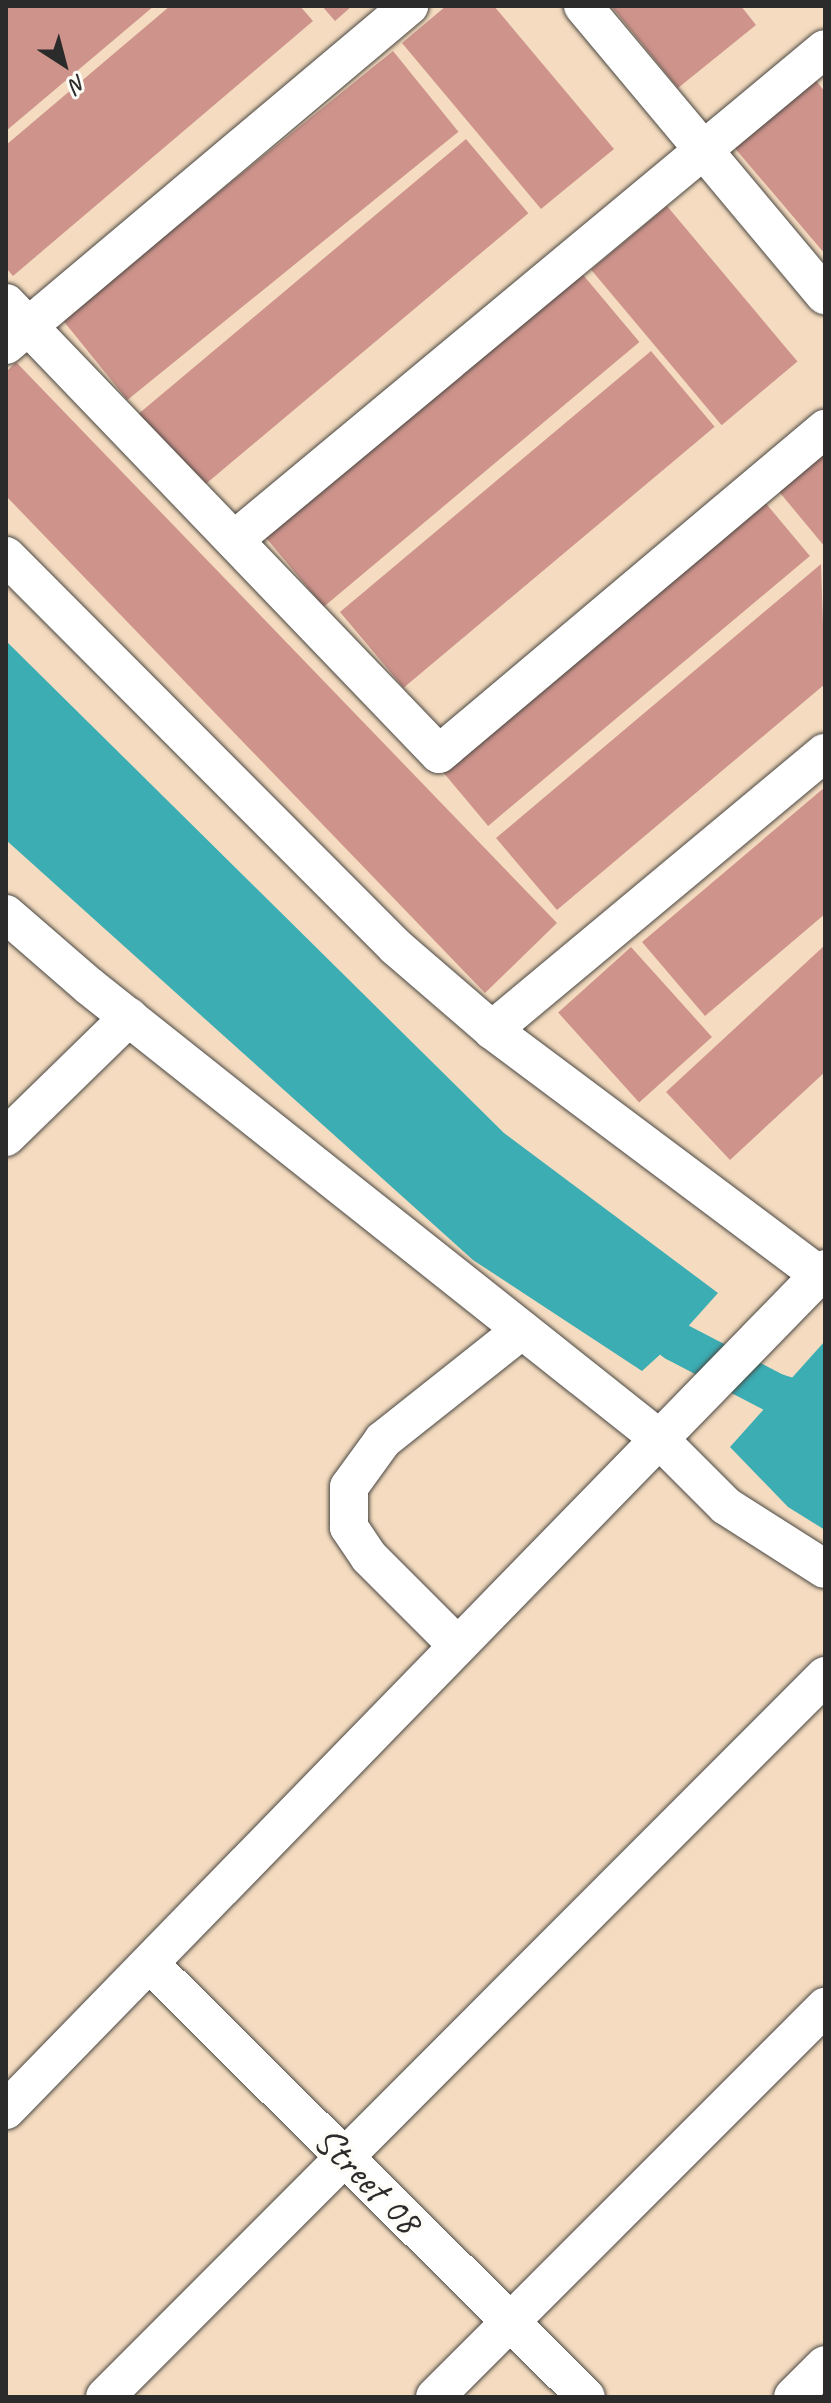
<!DOCTYPE html>
<html>
<head>
<meta charset="utf-8">
<style>
	body { margin:0 }
	#map { position:relative; width:831px; height:2403px; overflow:hidden; background:#f5dcc0; font-family:Caveat,sans-serif }
	div>[style] { position:absolute }
	[style*='--x'] { left:calc(var(--x)*1px); top:calc(var(--y)*1px); width:calc(var(--w)*1px); rotate:calc(var(--a)*1deg) }
	.water>* { inset:0; background:#3badb3 }
	.canal>* { height:40px; margin:-20px; padding:0 20px; transform-origin:20px; border-radius:20px; background:#3badb3 }
	.building>* { inset:0; background:#ce948c; transform-origin:0 0 }
	.roads { filter:drop-shadow(0 0 2px #494641) drop-shadow(0 0 2px #494641) }
	.minor>* { height:38px; margin:-19px; padding:0 19px; transform-origin:19px; border-radius:19px; background:#fff }
	span { translate:-50% -50%; white-space:nowrap; text-align:center; line-height:1.15; -webkit-text-stroke:7px #fdfcf7; paint-order:stroke }
	.street-label { font-size:40px; color:#2b2b2b }
	.frame { position:absolute; inset:0; border:8px solid #2b2b2b; pointer-events:none }
	.north { position:absolute; left:24px; top:24px; width:80px; height:80px; -webkit-text-stroke:6px #fdfcf7; paint-order:stroke; rotate:144deg; font-size:22px; font-weight:700; line-height:32px; text-align:center; color:#2b2b2b }
	.north::after { content:''; display:block; margin:auto; width:28px; height:36px; background:#2b2b2b; clip-path:polygon(50% 0,100% 100%,50% 72%,0 100%) }
</style>
</head>
<body>
<div id="map">
	<div class="water">
		<i style="clip-path:polygon(6px 641px,504px 1133px,718px 1293px,675px 1341px,642px 1371px,473px 1260px,6px 840px)"></i>
		<i style="clip-path:polygon(825px 1341px,825px 1530px,788px 1507px,730px 1447px)"></i>
	</div>
	<div class="canal">
		<i style="--x:635;--y:1304;--w:54;--a:42.8"></i>
		<i style="--x:675;--y:1341;--w:113;--a:27.5"></i>
		<i style="--x:775;--y:1393;--w:52;--a:17.7"></i>
	</div>
	<div class="building">
		<i style="clip-path:polygon(6px 6px,154px 6px,6px 131px)"></i>
		<i style="clip-path:polygon(170px 6px,300px 6px,313px 21px,13px 276px,6px 268px,6px 145px)"></i>
		<i style="clip-path:polygon(322px 6px,352px 6px,335px 21px)"></i>
		<i style="clip-path:polygon(446px 6px,494px 6px,614px 149px,541px 209px,402px 43px)"></i>
		<i style="clip-path:polygon(611px 6px,741px 6px,756px 25px,678px 88px)"></i>
		<i style="left:393px;top:51px;width:104px;height:426px;rotate:51deg"></i>
		<i style="clip-path:polygon(814px 78px,825px 92px,825px 254px,733px 146px)"></i>
		<i style="left:466px;top:139px;width:97px;height:427px;rotate:50deg"></i>
		<i style="left:667px;top:206px;width:203px;height:99px;rotate:50deg"></i>
		<i style="left:579px;top:270px;width:94px;height:412px;rotate:50deg"></i>
		<i style="left:651px;top:351px;width:99px;height:406px;rotate:50deg"></i>
		<i style="clip-path:polygon(16px 362px,557px 923px,485px 993px,6px 496px,6px 372px)"></i>
		<i style="clip-path:polygon(825px 446px,825px 547px,776px 488px)"></i>
		<i style="left:763px;top:500px;width:73px;height:420px;rotate:50deg"></i>
		<i style="clip-path:polygon(821px 564px,825px 684px,557px 910px,496px 838px)"></i>
		<i style="clip-path:polygon(825px 787px,825px 914px,705px 1016px,642px 942px)"></i>
		<i style="clip-path:polygon(825px 945px,825px 1072px,730px 1160px,666px 1092px)"></i>
		<i style="left:631px;top:947px;width:121px;height:98px;rotate:48deg"></i>
	</div>
	<div class="roads">
		<div class="minor">
			<i style="--x:583;--y:6;--w:377;--a:50.1"></i>
			<i style="--x:6;--y:303;--w:625;--a:46.17"></i>
			<i style="--x:439;--y:754;--w:505;--a:-40.1"></i>
			<i style="--x:6;--y:345;--w:527;--a:-40.07"></i>
			<i style="--x:234;--y:540;--w:768;--a:-39.72"></i>
			<i style="--x:6;--y:556;--w:552;--a:45.07"></i>
			<i style="--x:396;--y:947;--w:127;--a:40.8"></i>
			<i style="--x:492;--y:1030;--w:416;--a:36.8"></i>
			<i style="--x:6;--y:914;--w:110;--a:40.9"></i>
			<i style="--x:89;--y:986;--w:724;--a:38.44"></i>
			<i style="--x:656;--y:1436;--w:99;--a:45"></i>
			<i style="--x:726;--y:1506;--w:117;--a:32.5"></i>
			<i style="--x:492;--y:1030;--w:433;--a:-39.8"></i>
			<i style="--x:6;--y:1137;--w:172;--a:-44.3"></i>
			<i style="--x:456;--y:1644;--w:123;--a:-135"></i>
			<i style="--x:369;--y:1557;--w:36;--a:-124"></i>
			<i style="--x:349;--y:1527;--w:40;--a:-90"></i>
			<i style="--x:349;--y:1487;--w:58;--a:-54.1"></i>
			<i style="--x:383;--y:1440;--w:177;--a:-38.4"></i>
			<i style="--x:150;--y:1964;--w:614;--a:44.8"></i>
			<i style="--x:6;--y:2110;--w:1174;--a:-45.76"></i>
			<i style="--x:105;--y:2397;--w:1019;--a:-45.04"></i>
			<i style="--x:435;--y:2397;--w:552;--a:-45"></i>
			<i style="--x:793;--y:2397;--w:45;--a:-45"></i>
		</div>
	</div>
	<div class="street-label">
		<span style="left:368px;top:2180px;rotate:45deg">Street 08</span>
	</div>
	<div class="frame"></div>
	<div class="north">N</div>
</div>
</body>
</html>
